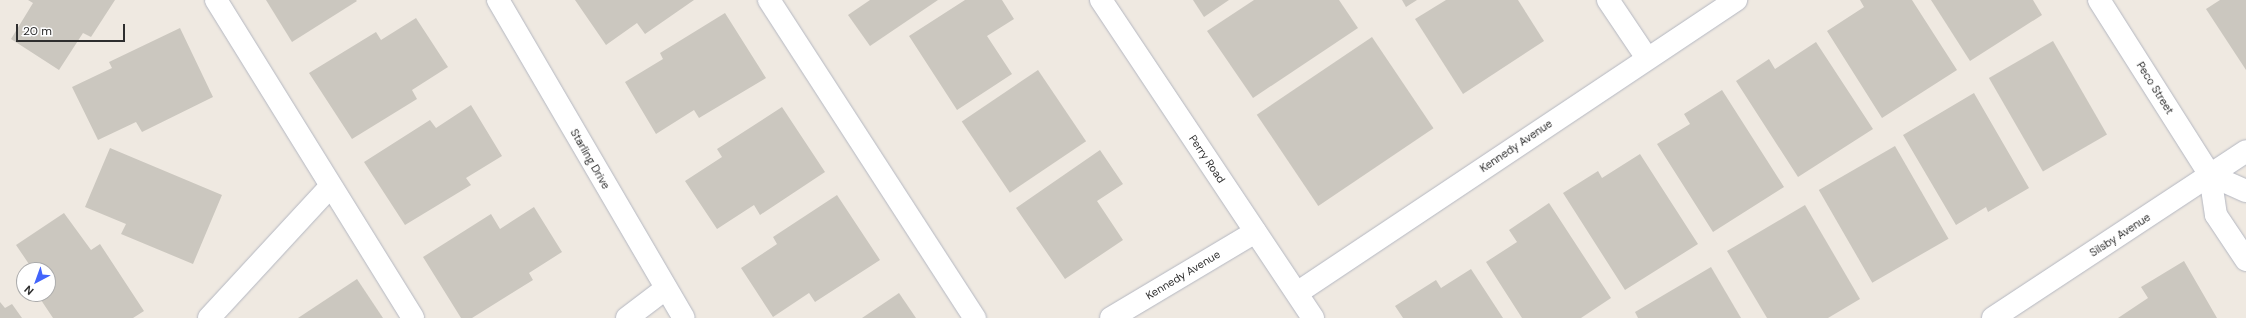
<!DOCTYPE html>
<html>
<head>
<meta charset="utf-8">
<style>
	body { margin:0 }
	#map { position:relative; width:2246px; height:318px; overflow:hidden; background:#efe9e1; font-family:"DM Sans",sans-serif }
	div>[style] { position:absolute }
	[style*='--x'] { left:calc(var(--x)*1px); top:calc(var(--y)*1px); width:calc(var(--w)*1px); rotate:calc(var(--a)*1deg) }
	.building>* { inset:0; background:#cbc7bf; transform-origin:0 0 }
	.roads { filter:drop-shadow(0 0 1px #b4b7c1) drop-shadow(0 0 1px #b4b7c1) }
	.minor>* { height:22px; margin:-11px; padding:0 11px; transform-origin:11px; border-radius:11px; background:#fff }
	span { translate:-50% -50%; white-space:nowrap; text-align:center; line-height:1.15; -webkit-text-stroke:3px #fff; paint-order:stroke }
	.street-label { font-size:11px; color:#2e2e2e }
	.north { position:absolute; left:16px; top:262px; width:40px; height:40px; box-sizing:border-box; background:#fff; border:1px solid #ababab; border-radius:50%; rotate:221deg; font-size:11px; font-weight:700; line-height:16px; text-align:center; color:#2e2e2e }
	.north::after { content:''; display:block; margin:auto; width:14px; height:18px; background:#4264fb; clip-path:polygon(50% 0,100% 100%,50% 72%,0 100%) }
	.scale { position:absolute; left:16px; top:24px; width:109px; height:18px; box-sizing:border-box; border:2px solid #2e2e2e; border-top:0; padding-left:5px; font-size:12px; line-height:14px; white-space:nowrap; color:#2e2e2e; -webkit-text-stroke:3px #fff; paint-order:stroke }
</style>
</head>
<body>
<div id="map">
	<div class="building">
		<i style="clip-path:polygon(28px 0,115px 0,91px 37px,83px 33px,59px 70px,11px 39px,33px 3px)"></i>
		<i style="clip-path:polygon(266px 0,356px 0,357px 1px,292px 42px)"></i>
		<i style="clip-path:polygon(575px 0,694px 0,645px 34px,637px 23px,606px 45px)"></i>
		<i style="clip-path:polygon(870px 0,938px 0,870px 46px,848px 15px)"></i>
		<i style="clip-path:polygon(965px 0,1002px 0,1014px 19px,987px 36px,1012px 74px,957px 110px,909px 36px)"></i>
		<i style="clip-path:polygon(1193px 0,1229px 0,1204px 17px)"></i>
		<i style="clip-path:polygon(1254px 0,1339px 0,1358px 28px,1253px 98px,1207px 31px)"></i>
		<i style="clip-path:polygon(1402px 0,1417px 0,1406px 7px)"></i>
		<i style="clip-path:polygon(1446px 0,1518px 0,1544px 41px,1463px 94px,1415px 19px)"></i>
		<i style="clip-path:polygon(1860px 0,1912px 0,1957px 70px,1882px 118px,1827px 31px,1864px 7px)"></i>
		<i style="clip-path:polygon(1931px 0,2033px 0,2042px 15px,1970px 61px)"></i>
		<i style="clip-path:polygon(2220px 0,2246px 0,2246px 70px,2206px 9px)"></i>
		<i style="clip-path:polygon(725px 13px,766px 78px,699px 118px,694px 110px,656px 134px,625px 82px,663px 59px,660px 53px)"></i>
		<i style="clip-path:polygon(416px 18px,448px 67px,412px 90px,417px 99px,352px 139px,309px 73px,376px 32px,381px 40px)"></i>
		<i style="clip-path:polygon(180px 28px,213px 97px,142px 132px,136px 122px,98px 140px,72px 87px,112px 68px,109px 62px)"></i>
		<i style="left:1372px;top:37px;width:110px;height:139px;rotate:56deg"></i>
		<i style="left:2053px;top:41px;width:108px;height:74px;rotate:60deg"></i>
		<i style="clip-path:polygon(1816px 42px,1873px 129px,1798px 177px,1736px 81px,1769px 59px,1775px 69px)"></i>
		<i style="left:1038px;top:70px;width:86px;height:92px;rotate:56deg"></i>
		<i style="clip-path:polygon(1722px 90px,1784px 187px,1713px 232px,1657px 144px,1690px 124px,1684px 114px)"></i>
		<i style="clip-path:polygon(1974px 93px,2029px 188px,1988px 212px,1986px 207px,1956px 225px,1903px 135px)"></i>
		<i style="clip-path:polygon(471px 105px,502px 156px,466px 178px,471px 185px,405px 225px,364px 162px,430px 120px,436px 128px)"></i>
		<i style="clip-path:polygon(782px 107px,825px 172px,760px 215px,754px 205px,717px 229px,685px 181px,722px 157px,717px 149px)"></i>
		<i style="left:1895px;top:146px;width:107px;height:88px;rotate:60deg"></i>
		<i style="clip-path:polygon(110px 148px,222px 195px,193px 264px,121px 234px,126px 224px,85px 207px)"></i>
		<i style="clip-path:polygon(1100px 150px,1123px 184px,1097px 201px,1123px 240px,1065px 279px,1016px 208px)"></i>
		<i style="clip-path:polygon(1640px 154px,1698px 244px,1625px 290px,1563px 193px,1598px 171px,1602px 178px)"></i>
		<i style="clip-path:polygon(837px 195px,880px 260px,815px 302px,809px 293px,773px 317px,741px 268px,777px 244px,773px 237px)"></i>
		<i style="clip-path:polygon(1549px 203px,1611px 298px,1581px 318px,1522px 318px,1486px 262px,1517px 242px,1509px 230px)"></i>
		<i style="clip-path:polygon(1805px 205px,1860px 299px,1828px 318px,1767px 318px,1727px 251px)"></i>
		<i style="clip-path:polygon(534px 207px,562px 252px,529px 273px,533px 280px,472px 318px,461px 318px,423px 257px,491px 214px,500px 229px)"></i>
		<i style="clip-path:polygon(64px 213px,91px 250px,100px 244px,144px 311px,133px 318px,53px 318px,37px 294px,48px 294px,48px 270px,33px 270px,16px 245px)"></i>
		<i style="clip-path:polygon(2184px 261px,2217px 318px,2118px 318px,2148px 298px,2141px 287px)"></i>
		<i style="clip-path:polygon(1711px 267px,1741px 318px,1638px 318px,1635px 312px)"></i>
		<i style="clip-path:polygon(1471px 269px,1503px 318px,1403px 318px,1395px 306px,1436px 280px,1441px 288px)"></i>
		<i style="clip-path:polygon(357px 279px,383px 318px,298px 318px)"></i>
		<i style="clip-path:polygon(899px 293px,916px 318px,862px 318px)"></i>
		<i style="clip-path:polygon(0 302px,5px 308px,12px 304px,22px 318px,0 318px)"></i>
	</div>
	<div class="roads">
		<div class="minor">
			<i style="--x:216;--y:0;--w:374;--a:58.2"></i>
			<i style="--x:498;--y:0;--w:368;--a:59.7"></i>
			<i style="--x:769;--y:0;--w:379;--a:57.1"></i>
			<i style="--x:1101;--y:0;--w:382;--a:56.3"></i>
			<i style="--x:1608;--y:0;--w:70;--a:56.1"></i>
			<i style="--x:2099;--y:0;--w:207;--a:57.6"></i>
			<i style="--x:2210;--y:175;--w:40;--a:81.5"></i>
			<i style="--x:2216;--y:215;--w:54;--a:56.3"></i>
			<i style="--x:2210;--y:175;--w:39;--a:24"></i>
			<i style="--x:1297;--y:293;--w:528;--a:-33.72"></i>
			<i style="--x:209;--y:318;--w:178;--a:-47.3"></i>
			<i style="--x:627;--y:318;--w:48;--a:-37.3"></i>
			<i style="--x:1111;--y:318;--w:168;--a:-30.8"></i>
			<i style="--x:1993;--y:318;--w:303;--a:-33.4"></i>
		</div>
	</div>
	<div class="street-label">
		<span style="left:2155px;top:88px;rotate:58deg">Peco Street</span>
		<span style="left:1516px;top:146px;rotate:-34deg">Kennedy Avenue</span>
		<span style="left:590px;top:159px;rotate:60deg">Starling Drive</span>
		<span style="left:1207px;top:159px;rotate:56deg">Perry Road</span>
		<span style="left:2120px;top:235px;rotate:-33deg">Silsby Avenue</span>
		<span style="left:1183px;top:275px;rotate:-31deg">Kennedy Avenue</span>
	</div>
	<div class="north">N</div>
	<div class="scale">20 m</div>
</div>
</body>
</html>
